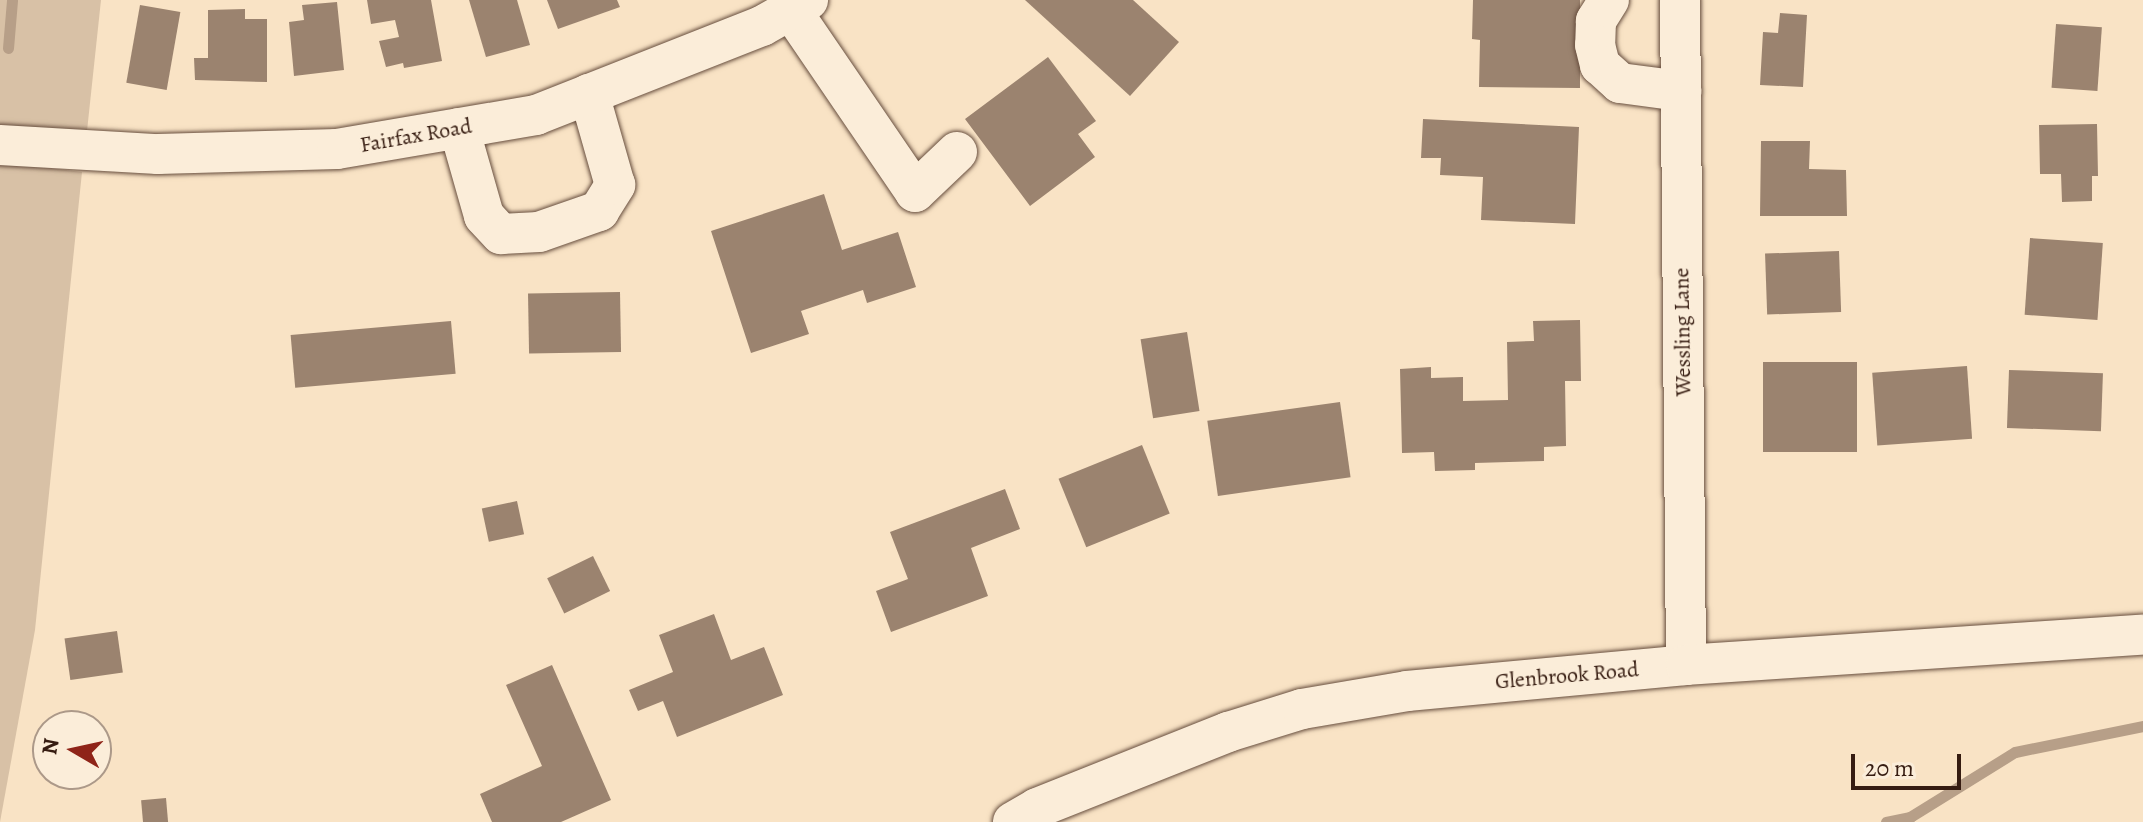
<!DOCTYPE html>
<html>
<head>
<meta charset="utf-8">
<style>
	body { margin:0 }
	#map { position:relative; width:2143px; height:822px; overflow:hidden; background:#f9e3c5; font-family:Alegreya,serif }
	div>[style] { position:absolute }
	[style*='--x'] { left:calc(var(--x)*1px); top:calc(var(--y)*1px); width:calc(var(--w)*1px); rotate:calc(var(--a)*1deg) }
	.green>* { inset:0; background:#d8c1a6 }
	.stream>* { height:11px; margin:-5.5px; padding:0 5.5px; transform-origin:5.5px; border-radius:5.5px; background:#b79f88 }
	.building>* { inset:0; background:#9b836f; transform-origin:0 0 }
	.roads { filter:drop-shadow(0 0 2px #674e3e) drop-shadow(0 0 2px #674e3e) }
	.minor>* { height:40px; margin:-20px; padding:0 20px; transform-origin:20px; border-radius:20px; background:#fbedd9 }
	span { translate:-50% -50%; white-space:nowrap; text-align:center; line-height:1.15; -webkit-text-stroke:6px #fbedd9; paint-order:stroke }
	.street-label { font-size:22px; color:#361c11 }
	.north { position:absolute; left:32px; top:710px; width:80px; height:80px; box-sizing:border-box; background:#fbedd9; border:2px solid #ac9989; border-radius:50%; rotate:279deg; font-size:22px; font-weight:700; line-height:32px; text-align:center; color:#361c11 }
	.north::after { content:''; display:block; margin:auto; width:28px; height:36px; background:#8f2418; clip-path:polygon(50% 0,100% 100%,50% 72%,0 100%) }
	.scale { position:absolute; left:1851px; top:754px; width:110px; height:36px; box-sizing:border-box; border:4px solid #361c11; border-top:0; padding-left:10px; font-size:24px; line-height:28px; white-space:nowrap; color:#361c11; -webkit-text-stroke:6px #fbedd9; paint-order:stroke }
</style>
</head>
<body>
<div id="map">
	<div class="green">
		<i style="clip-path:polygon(0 0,101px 0,87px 131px,0 128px)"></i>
		<i style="clip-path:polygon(0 162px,82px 172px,35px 630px,0 822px)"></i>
	</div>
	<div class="stream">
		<i style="--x:8;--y:48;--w:48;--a:-85.2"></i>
		<i style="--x:1886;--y:822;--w:25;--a:-12"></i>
		<i style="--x:1910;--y:817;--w:123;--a:-31.8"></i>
		<i style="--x:2015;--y:752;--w:131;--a:-11.5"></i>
	</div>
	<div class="building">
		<i style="clip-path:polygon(367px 0,431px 0,442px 61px,404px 68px,403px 63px,386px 67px,379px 41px,399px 37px,395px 20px,371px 24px)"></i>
		<i style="clip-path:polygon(469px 0,517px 0,530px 45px,486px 57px)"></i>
		<i style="clip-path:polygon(547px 0,617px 0,620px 7px,558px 29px)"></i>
		<i style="clip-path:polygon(1025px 0,1133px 0,1179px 42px,1130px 96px)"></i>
		<i style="clip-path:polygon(1473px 0,1580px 0,1580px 88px,1479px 87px,1480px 40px,1472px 39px)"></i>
		<i style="clip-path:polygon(337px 2px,344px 70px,294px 76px,289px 22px,304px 20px,302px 5px)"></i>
		<i style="left:140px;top:5px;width:41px;height:79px;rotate:10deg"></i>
		<i style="clip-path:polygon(245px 9px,245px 19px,267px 19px,267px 82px,195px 80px,194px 58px,208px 58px,208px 10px)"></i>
		<i style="clip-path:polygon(1780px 13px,1807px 15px,1803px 87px,1760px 85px,1763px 32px,1778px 33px)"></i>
		<i style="left:2056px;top:24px;width:46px;height:64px;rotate:4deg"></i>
		<i style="clip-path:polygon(1048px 57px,1096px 121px,1078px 134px,1095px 157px,1030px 206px,965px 119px)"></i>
		<i style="clip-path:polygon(1423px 119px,1579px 127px,1575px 224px,1481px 220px,1483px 177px,1440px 175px,1441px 158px,1421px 158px)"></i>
		<i style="clip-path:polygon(2097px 124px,2098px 176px,2092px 176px,2092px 201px,2062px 202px,2061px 174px,2040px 174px,2039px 125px)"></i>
		<i style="clip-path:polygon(1761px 141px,1810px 141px,1809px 169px,1846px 170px,1847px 216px,1760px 216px)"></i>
		<i style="clip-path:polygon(824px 194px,842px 250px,898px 232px,916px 287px,867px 303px,863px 290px,801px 311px,809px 334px,751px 353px,711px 231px)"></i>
		<i style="left:2030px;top:238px;width:73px;height:77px;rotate:4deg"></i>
		<i style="left:1839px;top:251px;width:61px;height:74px;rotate:88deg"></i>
		<i style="left:620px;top:292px;width:60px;height:92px;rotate:89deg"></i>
		<i style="clip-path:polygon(1580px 320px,1581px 381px,1565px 381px,1566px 446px,1544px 447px,1544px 461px,1475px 463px,1475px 470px,1435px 471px,1434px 452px,1402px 453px,1400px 369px,1431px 367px,1431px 378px,1463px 377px,1463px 401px,1508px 400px,1507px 342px,1534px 341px,1533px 321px)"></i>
		<i style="left:451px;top:321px;width:53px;height:161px;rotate:85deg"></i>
		<i style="left:1187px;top:332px;width:80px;height:47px;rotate:81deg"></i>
		<i style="left:1763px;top:362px;width:94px;height:90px"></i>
		<i style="left:1967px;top:366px;width:73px;height:95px;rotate:86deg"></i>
		<i style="left:2009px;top:370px;width:94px;height:58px;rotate:2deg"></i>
		<i style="left:1340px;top:402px;width:76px;height:134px;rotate:82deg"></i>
		<i style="left:1142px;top:445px;width:74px;height:90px;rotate:68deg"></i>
		<i style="clip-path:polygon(1005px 489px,1020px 529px,971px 548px,988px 596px,891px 632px,876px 591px,908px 579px,890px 532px)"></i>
		<i style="left:517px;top:501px;width:34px;height:36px;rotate:78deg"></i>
		<i style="left:593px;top:556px;width:39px;height:51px;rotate:64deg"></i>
		<i style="clip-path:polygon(714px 614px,731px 660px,764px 647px,783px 695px,677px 737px,663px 701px,638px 711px,629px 690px,673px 672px,659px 635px)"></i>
		<i style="left:117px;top:631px;width:42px;height:53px;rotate:82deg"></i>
		<i style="clip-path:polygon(552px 665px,611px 800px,561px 822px,492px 822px,480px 794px,542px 766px,506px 685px)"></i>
		<i style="left:166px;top:798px;width:24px;height:25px;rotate:85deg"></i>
	</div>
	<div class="roads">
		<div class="minor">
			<i style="--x:1609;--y:0;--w:25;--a:122"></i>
			<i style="--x:1596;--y:21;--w:24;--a:92"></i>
			<i style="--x:1595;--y:45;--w:21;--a:76"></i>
			<i style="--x:1600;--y:65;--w:27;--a:42"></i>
			<i style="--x:1620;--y:83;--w:62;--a:7.5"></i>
			<i style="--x:1680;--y:0;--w:665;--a:89.48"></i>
			<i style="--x:791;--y:10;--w:220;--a:55.7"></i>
			<i style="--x:915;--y:192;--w:58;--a:-43.6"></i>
			<i style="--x:459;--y:128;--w:91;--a:74.1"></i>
			<i style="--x:484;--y:216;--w:25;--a:47"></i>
			<i style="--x:501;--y:234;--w:38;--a:-3"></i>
			<i style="--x:539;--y:232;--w:64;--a:-19.3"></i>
			<i style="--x:599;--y:211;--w:31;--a:-58"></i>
			<i style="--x:615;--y:185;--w:95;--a:-105.9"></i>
			<i style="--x:0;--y:145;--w:158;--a:3.3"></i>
			<i style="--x:158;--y:154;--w:179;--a:-1.6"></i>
			<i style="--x:337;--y:149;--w:202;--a:-9.7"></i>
			<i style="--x:536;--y:115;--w:243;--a:-21.5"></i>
			<i style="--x:762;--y:26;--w:53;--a:-29.5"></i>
			<i style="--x:1013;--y:822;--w:28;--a:-30"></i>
			<i style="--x:1037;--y:808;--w:206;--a:-21.7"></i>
			<i style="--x:1228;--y:732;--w:77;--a:-17.3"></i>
			<i style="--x:1302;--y:709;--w:107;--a:-9.7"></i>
			<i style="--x:1407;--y:691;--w:280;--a:-5.3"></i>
			<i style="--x:1686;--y:665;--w:458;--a:-3.8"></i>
		</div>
	</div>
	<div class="street-label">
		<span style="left:416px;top:136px;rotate:-10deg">Fairfax Road</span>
		<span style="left:1683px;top:332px;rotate:-91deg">Wessling Lane</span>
		<span style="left:1567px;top:676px;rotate:-5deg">Glenbrook Road</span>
	</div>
	<div class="north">N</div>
	<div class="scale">20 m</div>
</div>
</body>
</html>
